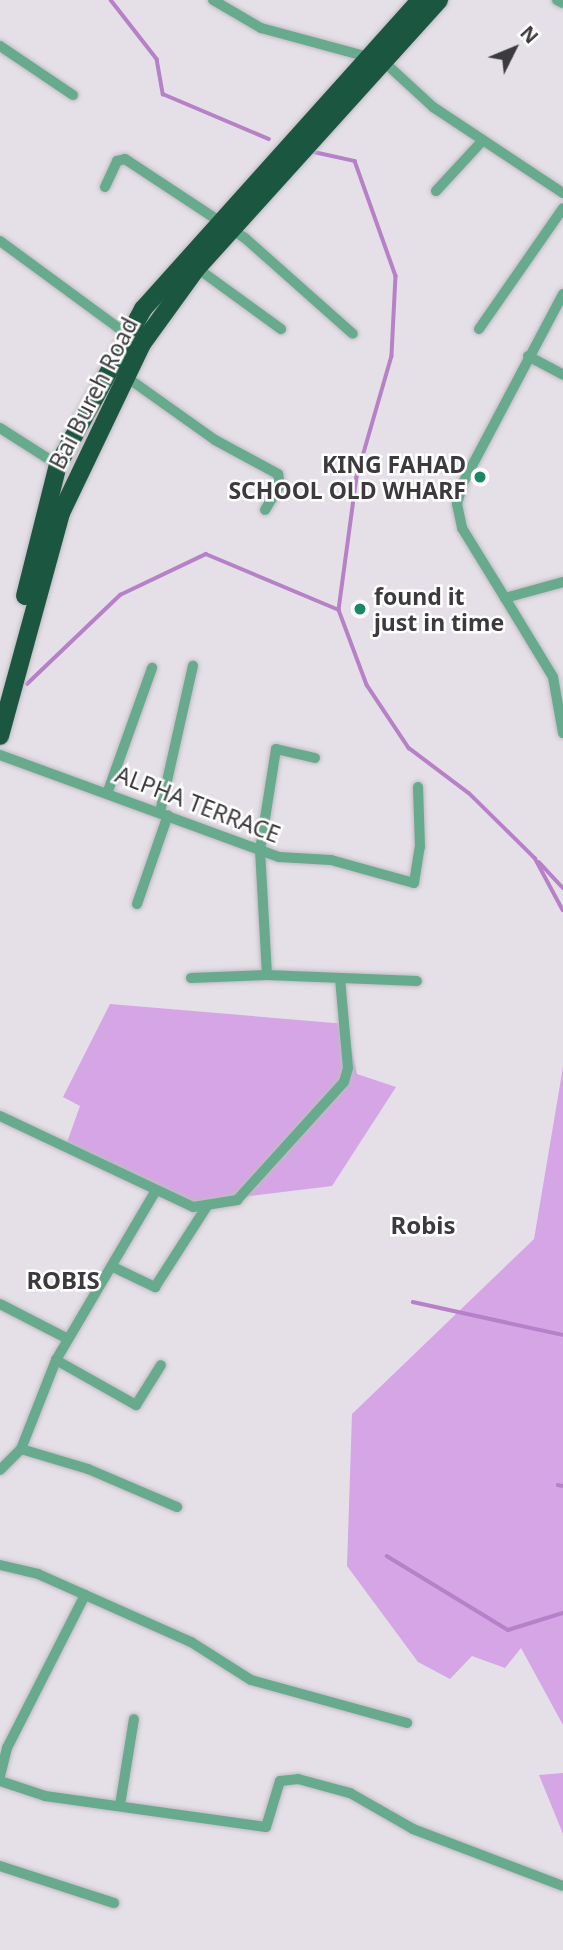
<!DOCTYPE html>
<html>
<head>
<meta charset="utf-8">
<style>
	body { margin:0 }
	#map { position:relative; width:563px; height:1950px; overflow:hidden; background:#e5e0e7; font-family:"Noto Sans",sans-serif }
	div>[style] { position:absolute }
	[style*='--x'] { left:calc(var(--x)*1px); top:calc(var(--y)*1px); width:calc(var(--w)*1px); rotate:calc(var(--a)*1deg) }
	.green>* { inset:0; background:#d6a5e6 }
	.stream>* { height:3.5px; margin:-1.75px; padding:0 1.75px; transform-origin:1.75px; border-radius:1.75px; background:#b781c8 }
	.roads { filter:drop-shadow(0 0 2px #c0bbc2) drop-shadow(0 0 2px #c0bbc2) }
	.street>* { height:10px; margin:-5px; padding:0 5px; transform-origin:5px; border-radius:5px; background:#68aa8e }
	.highway>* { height:18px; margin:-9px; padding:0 9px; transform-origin:9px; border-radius:9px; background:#1b5640 }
	.dots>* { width:19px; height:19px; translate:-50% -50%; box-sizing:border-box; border:4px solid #fff; border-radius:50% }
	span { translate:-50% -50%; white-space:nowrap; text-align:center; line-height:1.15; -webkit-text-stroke:5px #fff; paint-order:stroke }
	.street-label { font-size:23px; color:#3c3a3d }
	.poi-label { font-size:23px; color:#3c3a3d; font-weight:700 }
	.right { translate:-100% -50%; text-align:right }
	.left { translate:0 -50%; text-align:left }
	.neighbourhood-label { font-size:24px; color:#3c3a3d; font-weight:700 }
	.north { position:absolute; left:479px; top:14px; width:70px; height:70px; -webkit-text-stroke:5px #fff; paint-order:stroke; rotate:47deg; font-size:19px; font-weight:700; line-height:28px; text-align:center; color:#3c3a3d }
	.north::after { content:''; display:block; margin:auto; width:24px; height:32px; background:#3c3a3d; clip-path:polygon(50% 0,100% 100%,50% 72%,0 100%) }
</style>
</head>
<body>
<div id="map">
	<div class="green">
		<i style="clip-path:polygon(110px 1004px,346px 1024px,357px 1074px,396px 1087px,332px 1186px,192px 1203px,66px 1145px,80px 1106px,63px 1097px)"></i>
		<i style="clip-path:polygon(563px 1067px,563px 1725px,521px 1648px,505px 1668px,472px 1656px,450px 1679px,418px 1662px,347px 1566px,352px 1414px,534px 1239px)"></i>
		<i style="clip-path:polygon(563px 1773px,563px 1834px,539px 1775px)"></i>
	</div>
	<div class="stream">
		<i style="--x:111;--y:0;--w:75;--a:52.1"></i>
		<i style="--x:157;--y:59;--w:36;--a:80"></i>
		<i style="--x:163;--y:94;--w:115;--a:23"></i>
		<i style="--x:314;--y:152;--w:42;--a:12.4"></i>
		<i style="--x:355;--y:161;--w:122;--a:70.4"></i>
		<i style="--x:396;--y:276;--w:80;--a:92.9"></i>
		<i style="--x:392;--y:356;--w:126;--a:106.1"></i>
		<i style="--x:357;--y:477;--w:134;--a:97.7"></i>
		<i style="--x:27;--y:684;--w:129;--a:-43.7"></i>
		<i style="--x:120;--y:595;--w:95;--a:-25.5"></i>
		<i style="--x:206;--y:554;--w:144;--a:22.8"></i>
		<i style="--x:339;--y:610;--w:80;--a:69.5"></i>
		<i style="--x:367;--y:685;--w:76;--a:56.3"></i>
		<i style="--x:409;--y:748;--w:75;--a:36.9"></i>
		<i style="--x:469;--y:793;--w:93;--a:44.6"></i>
		<i style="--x:535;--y:858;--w:59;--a:61.7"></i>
		<i style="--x:539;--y:862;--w:35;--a:47"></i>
		<i style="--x:413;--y:1302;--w:154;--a:12.4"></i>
		<i style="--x:558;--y:1485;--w:5;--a:11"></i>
		<i style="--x:387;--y:1556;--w:142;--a:31.4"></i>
		<i style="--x:508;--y:1630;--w:58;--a:-17.2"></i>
	</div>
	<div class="roads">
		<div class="street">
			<i style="--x:213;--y:0;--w:56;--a:30.3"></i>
			<i style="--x:261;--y:28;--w:126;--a:15.1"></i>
			<i style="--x:383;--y:61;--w:68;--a:42.6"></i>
			<i style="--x:433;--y:107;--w:156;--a:33.5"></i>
			<i style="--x:557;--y:0;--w:7;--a:27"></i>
			<i style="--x:0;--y:46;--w:88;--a:33.9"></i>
			<i style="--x:105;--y:187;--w:29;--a:-65"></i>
			<i style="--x:117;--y:161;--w:8;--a:-14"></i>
			<i style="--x:125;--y:159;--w:144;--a:33.4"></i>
			<i style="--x:245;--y:238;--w:144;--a:41.6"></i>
			<i style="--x:436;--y:191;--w:69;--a:-47.3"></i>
			<i style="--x:0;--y:241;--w:164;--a:36.3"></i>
			<i style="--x:197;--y:268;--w:104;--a:36"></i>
			<i style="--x:563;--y:294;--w:214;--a:117.9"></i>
			<i style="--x:463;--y:483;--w:22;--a:106"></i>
			<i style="--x:457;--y:504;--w:25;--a:78"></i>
			<i style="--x:462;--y:528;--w:82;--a:58.4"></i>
			<i style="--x:505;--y:598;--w:60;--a:-15.4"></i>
			<i style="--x:479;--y:329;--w:147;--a:-55.2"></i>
			<i style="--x:528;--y:356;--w:40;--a:28"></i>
			<i style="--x:125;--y:376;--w:110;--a:35.4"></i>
			<i style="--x:215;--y:440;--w:72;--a:28.4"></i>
			<i style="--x:278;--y:474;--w:11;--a:80"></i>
			<i style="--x:280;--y:485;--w:29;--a:121"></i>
			<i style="--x:0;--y:428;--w:69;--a:32.5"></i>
			<i style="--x:505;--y:598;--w:92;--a:58.7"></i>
			<i style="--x:553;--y:677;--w:57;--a:79.9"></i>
			<i style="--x:0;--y:755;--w:297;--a:20.1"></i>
			<i style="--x:279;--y:857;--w:52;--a:3.3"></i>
			<i style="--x:331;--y:860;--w:86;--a:15.5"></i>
			<i style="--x:414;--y:883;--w:36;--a:-81"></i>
			<i style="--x:420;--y:847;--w:60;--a:-91.9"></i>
			<i style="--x:315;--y:758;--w:40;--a:-167"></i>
			<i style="--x:276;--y:749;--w:102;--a:99"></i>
			<i style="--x:260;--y:850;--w:125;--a:86.8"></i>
			<i style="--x:267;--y:975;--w:150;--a:2.3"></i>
			<i style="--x:108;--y:791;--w:131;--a:-70.3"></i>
			<i style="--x:160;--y:812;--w:150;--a:-77.3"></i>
			<i style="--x:137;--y:904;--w:94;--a:-70.8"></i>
			<i style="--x:191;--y:978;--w:76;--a:-2.3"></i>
			<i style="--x:0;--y:1116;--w:213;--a:25.2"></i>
			<i style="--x:193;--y:1207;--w:45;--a:-9"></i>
			<i style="--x:237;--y:1200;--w:159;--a:-47.8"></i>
			<i style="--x:344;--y:1082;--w:15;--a:-74"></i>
			<i style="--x:348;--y:1068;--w:90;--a:-95.1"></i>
			<i style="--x:113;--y:1267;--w:47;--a:25.5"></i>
			<i style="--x:155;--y:1287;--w:96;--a:-57.3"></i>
			<i style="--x:0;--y:1304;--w:76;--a:27.2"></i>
			<i style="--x:56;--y:1360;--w:92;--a:29.4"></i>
			<i style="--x:136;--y:1405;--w:47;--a:-58"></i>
			<i style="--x:21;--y:1449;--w:70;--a:16.6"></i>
			<i style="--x:88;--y:1469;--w:97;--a:23.1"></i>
			<i style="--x:0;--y:1470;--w:30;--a:-45"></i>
			<i style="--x:21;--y:1449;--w:96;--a:-68.5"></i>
			<i style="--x:56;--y:1360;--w:195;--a:-59.5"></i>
			<i style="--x:0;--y:1565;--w:39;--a:13"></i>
			<i style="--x:38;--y:1574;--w:167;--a:24"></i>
			<i style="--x:191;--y:1642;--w:71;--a:32.3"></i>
			<i style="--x:251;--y:1680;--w:162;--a:15.4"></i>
			<i style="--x:0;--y:1776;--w:29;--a:-76"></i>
			<i style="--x:7;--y:1748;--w:172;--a:-63"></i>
			<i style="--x:0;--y:1781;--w:47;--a:18.4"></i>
			<i style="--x:45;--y:1796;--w:223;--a:8"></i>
			<i style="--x:266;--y:1827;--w:48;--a:-73.1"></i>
			<i style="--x:280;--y:1781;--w:18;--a:-6"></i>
			<i style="--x:298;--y:1779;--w:54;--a:15.1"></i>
			<i style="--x:350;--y:1793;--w:73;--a:29.7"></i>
			<i style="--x:413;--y:1829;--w:160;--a:20.8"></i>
			<i style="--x:120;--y:1805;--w:87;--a:-80.8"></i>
			<i style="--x:0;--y:1866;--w:120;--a:18"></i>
		</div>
		<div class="highway">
			<i style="--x:25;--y:596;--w:135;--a:-75.9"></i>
			<i style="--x:58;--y:465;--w:178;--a:-61.4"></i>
			<i style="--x:143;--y:309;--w:415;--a:-48.1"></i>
			<i style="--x:0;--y:736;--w:231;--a:-74.7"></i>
			<i style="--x:61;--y:513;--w:187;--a:-64.4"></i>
			<i style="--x:142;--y:344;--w:94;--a:-54.1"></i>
			<i style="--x:197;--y:268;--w:361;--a:-47.9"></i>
		</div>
	</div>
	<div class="dots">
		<i style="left:480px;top:477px;background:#1c8764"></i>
		<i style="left:360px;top:609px;background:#1c8764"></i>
	</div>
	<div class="street-label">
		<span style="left:93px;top:393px;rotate:-63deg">Bai Bureh Road</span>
		<span style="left:198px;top:804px;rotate:21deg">ALPHA TERRACE</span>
	</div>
	<div class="poi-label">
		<span class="right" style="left:466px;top:477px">KING FAHAD<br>SCHOOL OLD WHARF</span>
		<span class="left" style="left:374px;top:609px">found it<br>just in time</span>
	</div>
	<div class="neighbourhood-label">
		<span style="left:423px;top:1225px">Robis</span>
		<span style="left:63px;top:1280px">ROBIS</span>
	</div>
	<div class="north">N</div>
</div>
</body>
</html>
